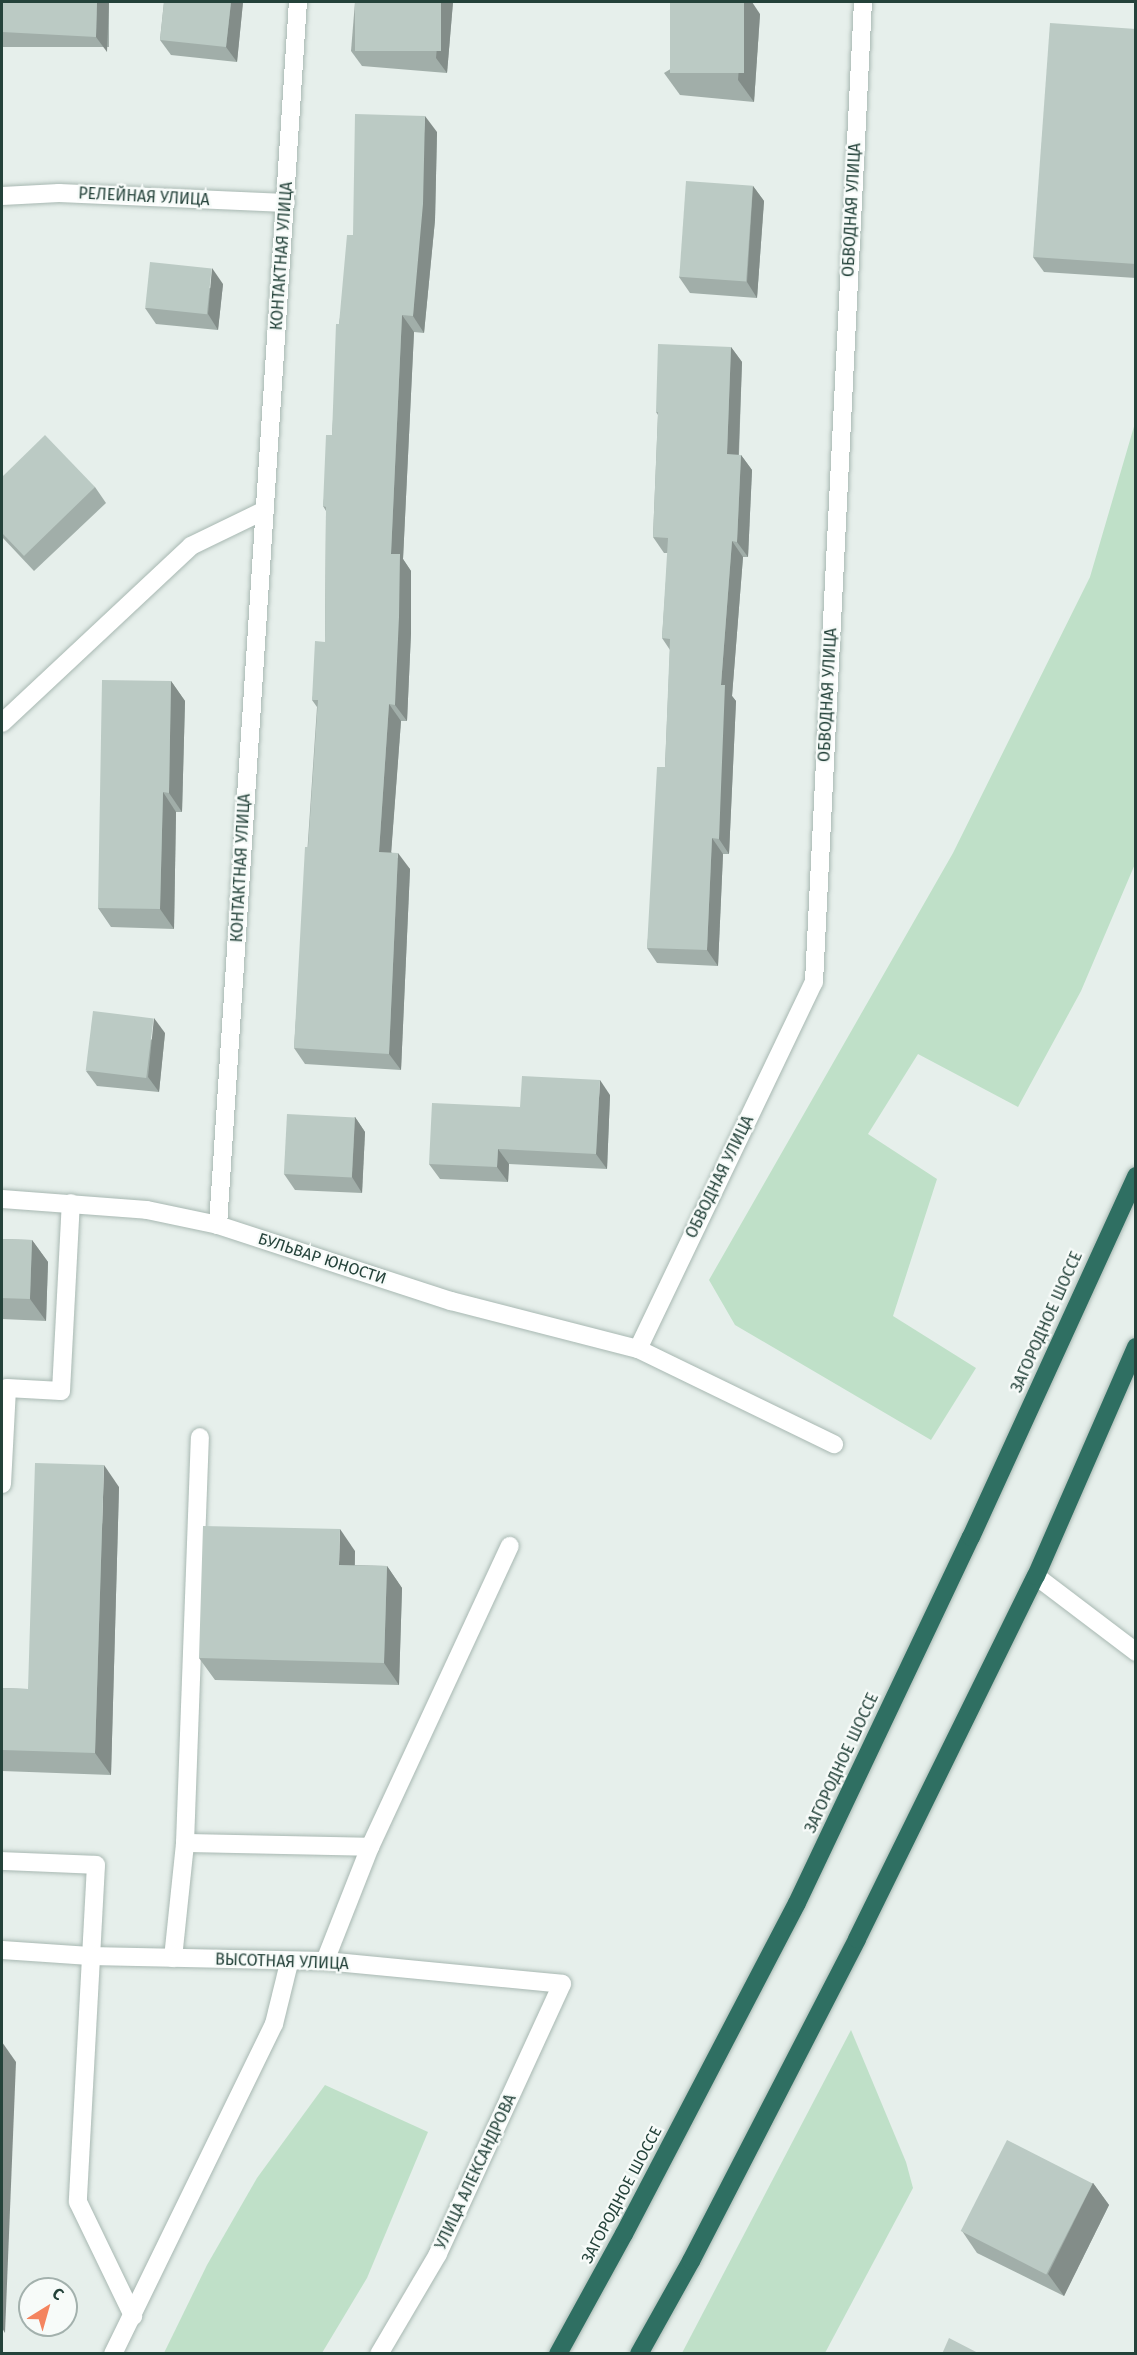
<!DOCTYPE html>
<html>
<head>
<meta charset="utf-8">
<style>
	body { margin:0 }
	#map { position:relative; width:1137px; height:2355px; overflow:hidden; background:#e6efeb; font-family:"Fira Sans",sans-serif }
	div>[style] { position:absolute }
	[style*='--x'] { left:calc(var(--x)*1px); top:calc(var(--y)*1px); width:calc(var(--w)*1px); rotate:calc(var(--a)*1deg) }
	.green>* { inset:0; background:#bfe0c8 }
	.roads { filter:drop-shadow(0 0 2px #a8b8b2) drop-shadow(0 0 2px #a8b8b2) }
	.minor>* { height:18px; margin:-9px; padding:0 9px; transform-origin:9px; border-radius:9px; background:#fff }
	.highway>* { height:18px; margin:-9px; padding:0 9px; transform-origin:9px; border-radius:9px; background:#2f6f62 }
	.wall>* { inset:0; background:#a1aea9; transform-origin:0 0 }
	.shaded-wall>* { inset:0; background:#838d89 }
	.building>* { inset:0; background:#bbcac4; transform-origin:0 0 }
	span { translate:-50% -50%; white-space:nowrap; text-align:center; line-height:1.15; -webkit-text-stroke:4.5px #f7fbf9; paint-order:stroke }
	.street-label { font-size:16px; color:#24423a }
	.frame { position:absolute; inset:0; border:3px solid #24423a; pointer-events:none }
	.north { position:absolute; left:18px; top:2277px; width:60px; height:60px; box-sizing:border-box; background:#f7fbf9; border:2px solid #a3b1ad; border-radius:50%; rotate:37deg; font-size:16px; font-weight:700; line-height:24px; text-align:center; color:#24423a }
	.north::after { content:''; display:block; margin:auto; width:21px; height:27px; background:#f4845f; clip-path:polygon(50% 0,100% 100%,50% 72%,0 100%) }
</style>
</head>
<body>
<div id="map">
	<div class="green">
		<i style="clip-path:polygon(1135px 423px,1135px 864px,1081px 991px,1018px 1107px,918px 1054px,868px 1134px,937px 1179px,893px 1316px,976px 1368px,931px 1440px,735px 1325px,709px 1280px,953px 853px,1090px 577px)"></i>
		<i style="clip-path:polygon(851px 2030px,906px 2162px,913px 2188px,825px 2353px,682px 2353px)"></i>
		<i style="clip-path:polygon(325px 2085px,428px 2132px,367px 2278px,322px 2353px,164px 2353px,207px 2265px,257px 2178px)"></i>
	</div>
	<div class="roads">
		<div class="minor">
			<i style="--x:2;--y:196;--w:57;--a:-3"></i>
			<i style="--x:59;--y:193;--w:227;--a:2.5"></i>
			<i style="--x:2;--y:723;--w:259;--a:-43.1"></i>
			<i style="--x:191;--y:546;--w:80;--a:-25.9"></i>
			<i style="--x:2;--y:1199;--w:145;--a:4.3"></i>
			<i style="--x:147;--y:1210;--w:73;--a:11.9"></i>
			<i style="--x:218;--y:1225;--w:245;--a:18.1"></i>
			<i style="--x:451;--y:1301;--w:193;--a:14.4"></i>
			<i style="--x:638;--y:1349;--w:218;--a:25.9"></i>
			<i style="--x:218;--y:1225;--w:1226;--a:-86.26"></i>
			<i style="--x:638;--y:1349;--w:407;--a:-64.4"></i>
			<i style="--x:814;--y:982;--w:981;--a:-87.14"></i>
			<i style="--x:2;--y:1484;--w:96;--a:-87"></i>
			<i style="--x:7;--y:1388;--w:54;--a:3.2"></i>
			<i style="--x:61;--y:1391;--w:188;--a:-87"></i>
			<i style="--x:1036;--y:1576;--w:126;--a:37.2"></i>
			<i style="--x:185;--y:1843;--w:406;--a:-87.9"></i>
			<i style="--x:2;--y:1861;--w:94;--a:2.4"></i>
			<i style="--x:96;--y:1865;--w:337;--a:93.1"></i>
			<i style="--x:78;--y:2202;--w:127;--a:64.2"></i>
			<i style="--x:2;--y:1950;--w:88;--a:3.9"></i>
			<i style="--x:90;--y:1956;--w:235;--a:1.2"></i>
			<i style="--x:325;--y:1961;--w:238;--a:5.5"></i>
			<i style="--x:562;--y:1984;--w:297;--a:114.7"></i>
			<i style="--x:438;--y:2254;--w:116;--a:120.5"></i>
			<i style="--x:173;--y:1958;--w:116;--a:-84"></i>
			<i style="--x:185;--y:1843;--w:185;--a:1.2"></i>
			<i style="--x:325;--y:1961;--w:123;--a:-68.5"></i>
			<i style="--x:370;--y:1847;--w:332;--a:-65.1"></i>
			<i style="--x:113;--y:2354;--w:367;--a:-64"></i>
			<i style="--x:274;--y:2024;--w:63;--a:-76.2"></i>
		</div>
		<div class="highway">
			<i style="--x:558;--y:2354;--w:137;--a:-61.2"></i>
			<i style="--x:624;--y:2234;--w:373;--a:-62.4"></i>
			<i style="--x:797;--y:1903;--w:405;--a:-64.6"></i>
			<i style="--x:971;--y:1537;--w:397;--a:-65.4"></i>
			<i style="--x:639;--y:2354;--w:107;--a:-60.8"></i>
			<i style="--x:691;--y:2261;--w:362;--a:-62.7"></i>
			<i style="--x:857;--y:1939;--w:405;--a:-63.8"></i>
			<i style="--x:1036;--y:1576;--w:250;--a:-66.4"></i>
		</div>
	</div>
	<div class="wall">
		<i style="left:2px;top:2px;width:107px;height:45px"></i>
		<i style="clip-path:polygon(164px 2px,243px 2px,237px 62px,171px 55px,160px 40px)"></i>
		<i style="clip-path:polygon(355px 2px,453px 2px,447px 73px,362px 66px,351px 51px)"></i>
		<i style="clip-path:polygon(760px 14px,754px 102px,680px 95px,664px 73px)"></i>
		<i style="clip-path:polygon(1136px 29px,1136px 278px,1044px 272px,1033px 257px)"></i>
		<i style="clip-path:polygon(437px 132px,435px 220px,424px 333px,414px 332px,403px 559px,411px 571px,411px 633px,407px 721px,401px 721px,391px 852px,410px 869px,401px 1070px,305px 1064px,294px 1048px,317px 707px,312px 700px,325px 642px,326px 511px,323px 506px,332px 435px,339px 324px,353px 235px)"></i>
		<i style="clip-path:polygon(753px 186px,764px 201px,757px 298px,690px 293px,679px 277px)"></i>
		<i style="clip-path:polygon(223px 284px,218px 330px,156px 324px,145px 308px)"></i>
		<i style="clip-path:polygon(731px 347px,742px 362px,739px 455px,741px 455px,752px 470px,748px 557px,743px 557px,732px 696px,736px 701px,729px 854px,723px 854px,718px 966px,657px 963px,647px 948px,665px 767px,670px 650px,662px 638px,668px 553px,664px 553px,653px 537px,658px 415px,656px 412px)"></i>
		<i style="clip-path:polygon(2px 477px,95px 487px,106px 503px,34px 571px,2px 537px)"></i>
		<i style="clip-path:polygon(171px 681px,185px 701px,182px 812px,176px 812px,174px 929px,111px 927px,98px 908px)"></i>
		<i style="clip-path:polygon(165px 1033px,159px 1092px,97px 1086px,86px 1071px)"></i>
		<i style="clip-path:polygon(610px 1095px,607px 1169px,509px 1164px,508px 1182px,440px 1179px,429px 1164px)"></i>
		<i style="clip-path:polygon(355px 1117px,365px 1132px,362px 1193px,295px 1190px,284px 1174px)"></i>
		<i style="clip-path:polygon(2px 1239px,32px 1240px,48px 1262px,46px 1321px,2px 1319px)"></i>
		<i style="clip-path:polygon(119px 1487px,111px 1775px,2px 1771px,2px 1688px,28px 1689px)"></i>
		<i style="clip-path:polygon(355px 1551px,355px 1565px,387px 1566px,402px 1588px,399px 1685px,215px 1680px,199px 1658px)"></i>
		<i style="clip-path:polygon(1093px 2183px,1109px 2205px,1064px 2296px,977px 2253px,962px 2231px)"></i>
	</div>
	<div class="shaded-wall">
		<i style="clip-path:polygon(97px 2px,109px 2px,107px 52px,96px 37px)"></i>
		<i style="clip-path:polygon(231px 2px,243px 2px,237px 62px,226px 47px)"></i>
		<i style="clip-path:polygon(441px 2px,453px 2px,447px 73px,436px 58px)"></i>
		<i style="clip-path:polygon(744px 2px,752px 2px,760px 14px,754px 102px,738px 80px)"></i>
		<i style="clip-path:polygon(425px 116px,437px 132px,435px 220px,424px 333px,413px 316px)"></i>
		<i style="clip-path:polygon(753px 186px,764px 201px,757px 298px,747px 282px)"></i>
		<i style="clip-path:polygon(212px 268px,223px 284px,218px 330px,208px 314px)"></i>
		<i style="clip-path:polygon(402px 315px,414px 332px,403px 559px,411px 571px,411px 633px,407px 721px,395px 705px,391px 554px)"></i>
		<i style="clip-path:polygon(731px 347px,742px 362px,738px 469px,727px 454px)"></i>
		<i style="clip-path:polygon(741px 455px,752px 470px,748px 557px,737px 542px)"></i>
		<i style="clip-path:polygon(732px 541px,743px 557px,732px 696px,736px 701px,729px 854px,719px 839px,721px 685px)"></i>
		<i style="clip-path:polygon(171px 681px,185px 701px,182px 812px,169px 793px)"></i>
		<i style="clip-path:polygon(389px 704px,401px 721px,390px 868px,379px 852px)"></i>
		<i style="clip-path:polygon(163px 792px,176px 812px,174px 929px,160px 909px)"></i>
		<i style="clip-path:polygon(712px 838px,723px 854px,718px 966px,707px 950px)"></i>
		<i style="clip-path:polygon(398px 853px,410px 869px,401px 1070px,389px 1054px)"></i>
		<i style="clip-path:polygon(154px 1018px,165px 1033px,159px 1092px,148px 1077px)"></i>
		<i style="clip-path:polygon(600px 1080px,610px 1095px,607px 1169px,596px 1154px)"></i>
		<i style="clip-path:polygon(355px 1117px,365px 1132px,362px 1193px,352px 1177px)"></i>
		<i style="clip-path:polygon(498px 1149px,509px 1164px,508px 1182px,497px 1167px)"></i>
		<i style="clip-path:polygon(32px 1240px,48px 1262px,46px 1321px,30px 1299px)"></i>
		<i style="clip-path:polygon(104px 1465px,119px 1487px,111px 1775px,95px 1753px)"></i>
		<i style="clip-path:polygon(340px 1529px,355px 1551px,354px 1587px,339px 1565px)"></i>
		<i style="clip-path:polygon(387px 1566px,402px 1588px,399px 1685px,384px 1663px)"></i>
		<i style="clip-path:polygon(2px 2042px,16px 2062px,5px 2333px,2px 2328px)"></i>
		<i style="clip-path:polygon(1093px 2183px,1109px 2205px,1064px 2296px,1048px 2274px)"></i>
	</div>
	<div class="building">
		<i style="clip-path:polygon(2px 2px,97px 2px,96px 37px,2px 32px)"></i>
		<i style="clip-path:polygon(164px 2px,231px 2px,226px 47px,160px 40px)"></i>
		<i style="left:355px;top:2px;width:86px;height:49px"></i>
		<i style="left:670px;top:2px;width:74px;height:71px"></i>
		<i style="clip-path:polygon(1050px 23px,1136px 29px,1136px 264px,1033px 257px)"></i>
		<i style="clip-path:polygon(355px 114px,425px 116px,423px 204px,413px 316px,402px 315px,391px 554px,400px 554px,399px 617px,395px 705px,389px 704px,379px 852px,398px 853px,389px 1054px,294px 1048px,305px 847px,308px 847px,318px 700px,312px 700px,315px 641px,325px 642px,326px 507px,323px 506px,326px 435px,332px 435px,336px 324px,339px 324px,347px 235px,353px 235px)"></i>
		<i style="left:686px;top:181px;width:67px;height:96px;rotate:4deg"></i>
		<i style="left:150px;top:262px;width:62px;height:46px;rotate:6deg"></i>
		<i style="clip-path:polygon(658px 344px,731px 347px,727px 454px,741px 455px,737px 542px,732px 541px,721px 685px,725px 685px,719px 839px,712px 838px,707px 950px,647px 948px,657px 767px,665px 767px,670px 639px,662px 638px,668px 538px,653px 537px,658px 412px,656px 412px)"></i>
		<i style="clip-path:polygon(45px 435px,95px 487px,24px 556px,2px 533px,2px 477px)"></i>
		<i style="clip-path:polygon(102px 680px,171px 681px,169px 793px,163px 792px,160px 909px,98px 908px)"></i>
		<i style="left:93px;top:1011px;width:61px;height:60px;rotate:7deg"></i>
		<i style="clip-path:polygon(522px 1076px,600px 1080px,596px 1154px,498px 1149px,497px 1167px,429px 1164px,432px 1103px,520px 1107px)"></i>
		<i style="left:287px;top:1114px;width:68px;height:60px;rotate:3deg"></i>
		<i style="left:2px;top:1239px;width:30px;height:59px;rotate:2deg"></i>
		<i style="clip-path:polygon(35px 1463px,104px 1465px,95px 1753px,2px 1750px,2px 1688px,28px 1689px)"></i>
		<i style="clip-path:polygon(203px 1526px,340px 1529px,339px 1565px,387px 1566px,384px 1663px,199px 1658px)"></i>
		<i style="left:1007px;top:2140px;width:96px;height:102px;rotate:27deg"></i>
		<i style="clip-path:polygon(949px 2338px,980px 2354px,942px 2354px)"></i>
	</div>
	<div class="street-label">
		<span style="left:144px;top:197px;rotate:3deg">РЕЛЕЙНАЯ УЛИЦА</span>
		<span style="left:852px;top:210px;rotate:-87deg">ОБВОДНАЯ УЛИЦА</span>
		<span style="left:282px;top:256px;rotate:-86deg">КОНТАКТНАЯ УЛИЦА</span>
		<span style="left:828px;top:695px;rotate:-87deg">ОБВОДНАЯ УЛИЦА</span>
		<span style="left:241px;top:868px;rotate:-87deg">КОНТАКТНАЯ УЛИЦА</span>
		<span style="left:720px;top:1177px;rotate:-64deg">ОБВОДНАЯ УЛИЦА</span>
		<span style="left:322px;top:1259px;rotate:18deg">БУЛЬВАР ЮНОСТИ</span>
		<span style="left:1047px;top:1322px;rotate:-66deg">ЗАГОРОДНОЕ ШОССЕ</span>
		<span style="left:842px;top:1763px;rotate:-65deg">ЗАГОРОДНОЕ ШОССЕ</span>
		<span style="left:282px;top:1962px;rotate:2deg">ВЫСОТНАЯ УЛИЦА</span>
		<span style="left:476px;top:2172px;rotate:-65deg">УЛИЦА АЛЕКСАНДРОВА</span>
		<span style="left:622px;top:2195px;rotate:-62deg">ЗАГОРОДНОЕ ШОССЕ</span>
	</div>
	<div class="frame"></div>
	<div class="north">С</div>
</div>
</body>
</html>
